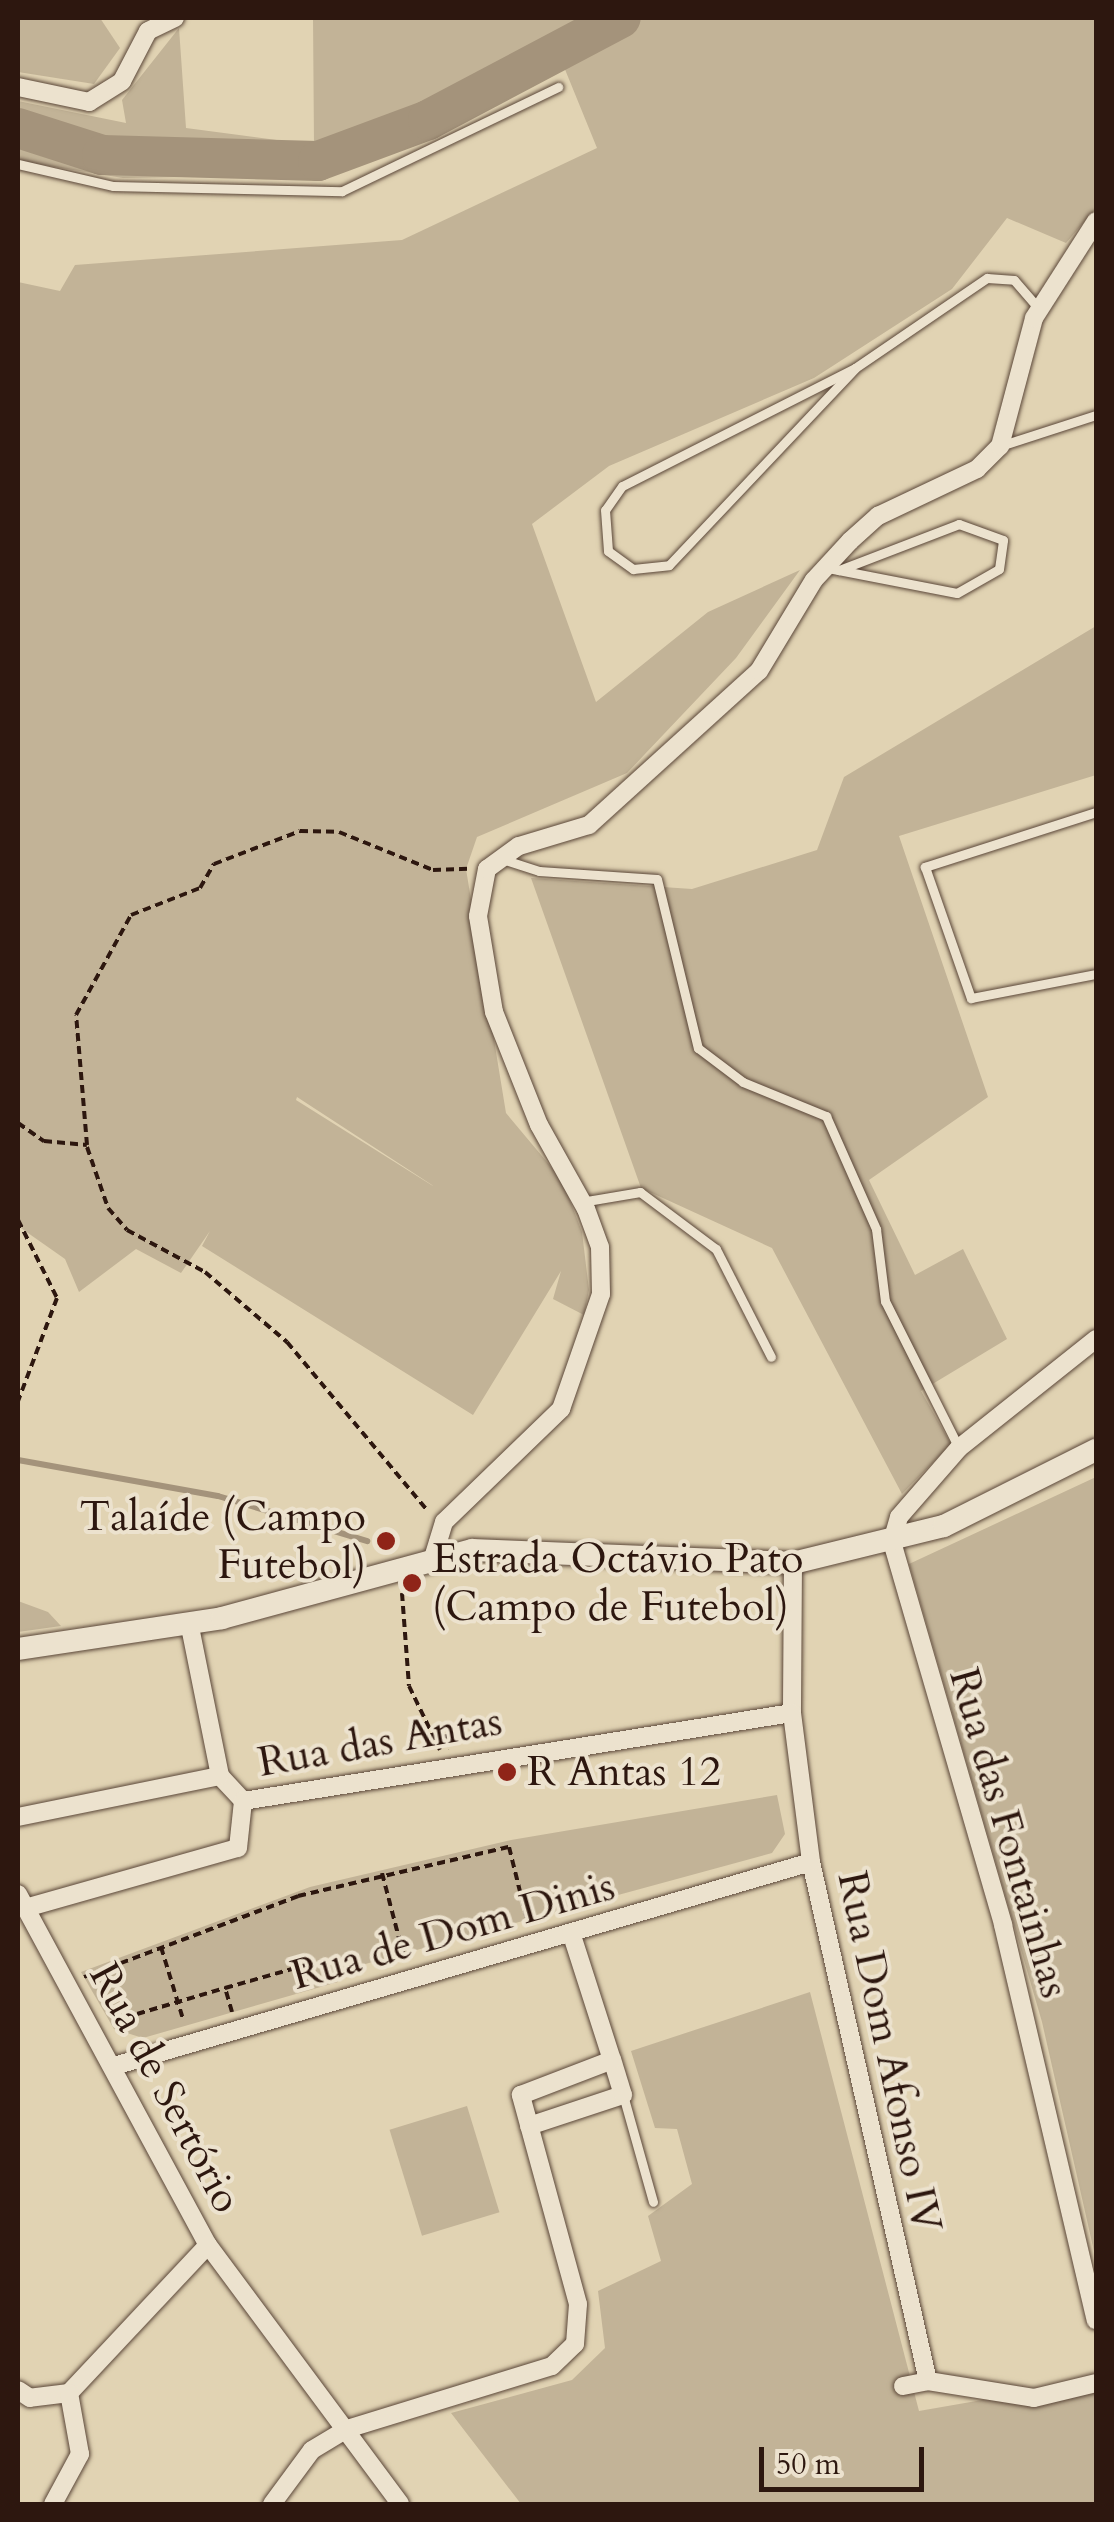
<!DOCTYPE html>
<html>
<head>
<meta charset="utf-8">
<style>
	body { margin:0 }
	#map { position:relative; width:1114px; height:2522px; overflow:hidden; background:#e1d3b3; font-family:Cardo,serif }
	div>[style] { position:absolute }
	[style*='--x'] { left:calc(var(--x)*1px); top:calc(var(--y)*1px); width:calc(var(--w)*1px); rotate:calc(var(--a)*1deg) }
	.green>* { inset:0; background:#c2b397; transform-origin:0 0 }
	.stream>* { height:6px; margin:-3px; padding:0 3px; transform-origin:3px; border-radius:3px; background:#a4937b }
	.river>* { height:40px; margin:-20px; padding:0 20px; transform-origin:20px; border-radius:20px; background:#a4937b }
	.path>* { height:4px; margin-top:-2px; transform-origin:0; background:repeating-linear-gradient(90deg,#2d170f 0 8px,transparent 0 13px) }
	.roads { filter:drop-shadow(0 0 2px #5a4638) drop-shadow(0 0 2px #5a4638) }
	.service>* { height:9px; margin:-4.5px; padding:0 4.5px; transform-origin:4.5px; border-radius:4.5px; background:#ece2ce }
	.minor>* { height:18px; margin:-9px; padding:0 9px; transform-origin:9px; border-radius:9px; background:#ece2ce }
	.tertiary>* { height:22px; margin:-11px; padding:0 11px; transform-origin:11px; border-radius:11px; background:#ece2ce }
	.dots>* { width:28px; height:28px; translate:-50% -50%; box-sizing:border-box; border:5px solid #ece2ce; border-radius:50% }
	span { translate:-50% -50%; white-space:nowrap; text-align:center; line-height:1.15; -webkit-text-stroke:8px #ece2ce; paint-order:stroke }
	.poi-label { font-size:42px; color:#2d170f }
	.right { translate:-100% -50%; text-align:right }
	.left { translate:0 -50%; text-align:left }
	.street-label { font-size:42px; color:#2d170f }
	.frame { position:absolute; inset:0; border:20px solid #2d170f; pointer-events:none }
	.scale { position:absolute; left:759px; top:2447px; width:165px; height:45px; box-sizing:border-box; border:5px solid #2d170f; border-top:0; padding-left:12px; font-size:30px; line-height:35px; white-space:nowrap; color:#2d170f; -webkit-text-stroke:8px #ece2ce; paint-order:stroke }
</style>
</head>
<body>
<div id="map">
	<div class="green">
		<i style="clip-path:polygon(18px 18px,100px 18px,120px 48px,94px 84px,18px 72px)"></i>
		<i style="clip-path:polygon(evenodd,313px 18px,1096px 18px,1096px 208px,1066px 243px,1007px 218px,952px 289px,814px 378px,609px 466px,532px 524px,596px 702px,708px 612px,800px 570px,736px 658px,627px 773px,477px 837px,466px 869px,506px 1113px,562px 1180px,582px 1232px,589px 1290px,584px 1315px,553px 1299px,561px 1271px,473px 1415px,202px 1246px,210px 1231px,181px 1273px,136px 1249px,79px 1292px,65px 1259px,18px 1226px,18px 282px,60px 291px,75px 265px,402px 240px,597px 148px,564px 67px,420px 139px,303px 175px,123px 178px,18px 161px,18px 101px,126px 123px,122px 100px,179px 28px,186px 128px,314px 145px,313px 18px,297px 1097px,432px 1185px,433px 1186px,296px 1100px,297px 1097px)"></i>
		<i style="clip-path:polygon(1096px 626px,1096px 775px,899px 836px,988px 1097px,869px 1180px,915px 1275px,963px 1249px,1007px 1339px,921px 1391px,951px 1444px,902px 1494px,772px 1248px,641px 1188px,531px 878px,692px 889px,817px 850px,844px 777px)"></i>
		<i style="clip-path:polygon(1096px 1477px,1096px 2260px,1042px 2022px,909px 1564px)"></i>
		<i style="clip-path:polygon(18px 1601px,48px 1612px,61px 1626px,18px 1632px)"></i>
		<i style="clip-path:polygon(777px 1795px,785px 1834px,772px 1853px,336px 1972px,338px 1982px,143px 2038px,114px 2029px,81px 1972px,310px 1887px,511px 1840px)"></i>
		<i style="clip-path:polygon(810px 1992px,919px 2411px,1096px 2380px,1096px 2504px,521px 2504px,451px 2413px,572px 2380px,605px 2348px,598px 2291px,661px 2261px,648px 2216px,692px 2184px,677px 2129px,655px 2128px,631px 2051px)"></i>
		<i style="left:467px;top:2106px;width:111px;height:81px;rotate:73deg"></i>
	</div>
	<div class="stream">
		<i style="--x:18;--y:1460;--w:203;--a:10.2"></i>
		<i style="--x:218;--y:1496;--w:156;--a:16.8"></i>
	</div>
	<div class="river">
		<i style="--x:18;--y:128;--w:88;--a:17.8"></i>
		<i style="--x:102;--y:155;--w:216;--a:1.6"></i>
		<i style="--x:318;--y:161;--w:117;--a:-20.4"></i>
		<i style="--x:428;--y:120;--w:218;--a:-27.9"></i>
	</div>
	<div class="path">
		<i style="--x:18;--y:1123;--w:32;--a:35"></i>
		<i style="--x:44;--y:1141;--w:43;--a:5.3"></i>
		<i style="--x:87;--y:1145;--w:130;--a:-94.8"></i>
		<i style="--x:76;--y:1015;--w:114;--a:-61.2"></i>
		<i style="--x:131;--y:915;--w:74;--a:-21.4"></i>
		<i style="--x:200;--y:888;--w:28;--a:-60"></i>
		<i style="--x:214;--y:864;--w:92;--a:-21"></i>
		<i style="--x:300;--y:831;--w:39;--a:1"></i>
		<i style="--x:339;--y:832;--w:101;--a:22"></i>
		<i style="--x:433;--y:870;--w:35;--a:-2"></i>
		<i style="--x:87;--y:1147;--w:65;--a:71"></i>
		<i style="--x:108;--y:1208;--w:29;--a:49"></i>
		<i style="--x:127;--y:1230;--w:89;--a:28.3"></i>
		<i style="--x:205;--y:1272;--w:108;--a:40.5"></i>
		<i style="--x:287;--y:1342;--w:220;--a:50.2"></i>
		<i style="--x:18;--y:1220;--w:87;--a:63.4"></i>
		<i style="--x:57;--y:1298;--w:110;--a:110.7"></i>
		<i style="--x:402;--y:1593;--w:93;--a:85.7"></i>
		<i style="--x:409;--y:1686;--w:71;--a:64.2"></i>
		<i style="--x:431;--y:1738;--w:17;--a:-7"></i>
		<i style="--x:448;--y:1736;--w:13;--a:81"></i>
		<i style="--x:382;--y:1873;--w:91;--a:75.4"></i>
		<i style="--x:161;--y:1947;--w:75;--a:73"></i>
		<i style="--x:84;--y:1977;--w:229;--a:-20.7"></i>
		<i style="--x:298;--y:1896;--w:217;--a:-13.1"></i>
		<i style="--x:509;--y:1847;--w:79;--a:76.1"></i>
		<i style="--x:232;--y:2012;--w:25;--a:-106"></i>
		<i style="--x:225;--y:1988;--w:88;--a:-15.8"></i>
		<i style="--x:137;--y:2014;--w:92;--a:-16.5"></i>
	</div>
	<div class="roads">
		<div class="service">
			<i style="--x:18;--y:164;--w:98;--a:13"></i>
			<i style="--x:113;--y:186;--w:229;--a:1.3"></i>
			<i style="--x:342;--y:191;--w:240;--a:-25.7"></i>
			<i style="--x:855;--y:368;--w:261;--a:153.1"></i>
			<i style="--x:622;--y:486;--w:29;--a:125"></i>
			<i style="--x:605;--y:510;--w:41;--a:85.8"></i>
			<i style="--x:608;--y:551;--w:31;--a:36"></i>
			<i style="--x:633;--y:569;--w:36;--a:-6"></i>
			<i style="--x:669;--y:565;--w:271;--a:-46.6"></i>
			<i style="--x:855;--y:368;--w:160;--a:-34.3"></i>
			<i style="--x:987;--y:278;--w:27;--a:4"></i>
			<i style="--x:1014;--y:280;--w:38;--a:49"></i>
			<i style="--x:1000;--y:446;--w:101;--a:-17.9"></i>
			<i style="--x:828;--y:568;--w:131;--a:11"></i>
			<i style="--x:957;--y:593;--w:48;--a:-29.7"></i>
			<i style="--x:999;--y:569;--w:29;--a:-82"></i>
			<i style="--x:1003;--y:540;--w:47;--a:-160"></i>
			<i style="--x:959;--y:524;--w:129;--a:159"></i>
			<i style="--x:1096;--y:812;--w:180;--a:162.2"></i>
			<i style="--x:925;--y:867;--w:139;--a:70.7"></i>
			<i style="--x:971;--y:998;--w:127;--a:-10.9"></i>
			<i style="--x:502;--y:859;--w:39;--a:18"></i>
			<i style="--x:539;--y:871;--w:118;--a:3.9"></i>
			<i style="--x:657;--y:879;--w:174;--a:76.4"></i>
			<i style="--x:698;--y:1048;--w:56;--a:37.1"></i>
			<i style="--x:743;--y:1082;--w:90;--a:22.3"></i>
			<i style="--x:826;--y:1116;--w:124;--a:66.1"></i>
			<i style="--x:876;--y:1229;--w:73;--a:82.9"></i>
			<i style="--x:885;--y:1301;--w:165;--a:63.3"></i>
			<i style="--x:581;--y:1202;--w:60;--a:-9.6"></i>
			<i style="--x:640;--y:1192;--w:95;--a:36.9"></i>
			<i style="--x:716;--y:1249;--w:121;--a:63"></i>
			<i style="--x:623;--y:2095;--w:111;--a:74.3"></i>
		</div>
		<div class="minor">
			<i style="--x:18;--y:87;--w:73;--a:11.9"></i>
			<i style="--x:89;--y:102;--w:39;--a:-32"></i>
			<i style="--x:122;--y:81;--w:56;--a:-62.5"></i>
			<i style="--x:148;--y:31;--w:30;--a:-26"></i>
			<i style="--x:1096;--y:1339;--w:175;--a:141.5"></i>
			<i style="--x:959;--y:1448;--w:91;--a:131"></i>
			<i style="--x:899;--y:1517;--w:26;--a:106"></i>
			<i style="--x:892;--y:1542;--w:399;--a:73.8"></i>
			<i style="--x:1003;--y:1925;--w:406;--a:76.8"></i>
			<i style="--x:433;--y:1558;--w:38;--a:-73"></i>
			<i style="--x:444;--y:1522;--w:163;--a:-44"></i>
			<i style="--x:561;--y:1409;--w:122;--a:-70.8"></i>
			<i style="--x:601;--y:1294;--w:47;--a:-91.2"></i>
			<i style="--x:600;--y:1247;--w:40;--a:-110.2"></i>
			<i style="--x:586;--y:1209;--w:96;--a:-119.2"></i>
			<i style="--x:539;--y:1125;--w:122;--a:-111.7"></i>
			<i style="--x:494;--y:1012;--w:97;--a:-99.5"></i>
			<i style="--x:478;--y:916;--w:48;--a:-79.2"></i>
			<i style="--x:487;--y:869;--w:39;--a:-36"></i>
			<i style="--x:519;--y:846;--w:73;--a:-16.7"></i>
			<i style="--x:589;--y:825;--w:229;--a:-42.2"></i>
			<i style="--x:759;--y:671;--w:106;--a:-58.9"></i>
			<i style="--x:814;--y:580;--w:53;--a:-47.3"></i>
			<i style="--x:850;--y:541;--w:38;--a:-42"></i>
			<i style="--x:878;--y:516;--w:110;--a:-25.4"></i>
			<i style="--x:977;--y:469;--w:33;--a:-45"></i>
			<i style="--x:1000;--y:446;--w:132;--a:-75.1"></i>
			<i style="--x:1034;--y:318;--w:115;--a:-57.4"></i>
			<i style="--x:793;--y:1563;--w:150;--a:90.4"></i>
			<i style="--x:792;--y:1713;--w:150;--a:82.7"></i>
			<i style="--x:811;--y:1862;--w:532;--a:77.3"></i>
			<i style="--x:928;--y:2381;--w:107;--a:9.1"></i>
			<i style="--x:1034;--y:2398;--w:64;--a:-13.6"></i>
			<i style="--x:189;--y:1622;--w:157;--a:78.6"></i>
			<i style="--x:220;--y:1776;--w:34;--a:47"></i>
			<i style="--x:243;--y:1801;--w:556;--a:-9.11"></i>
			<i style="--x:18;--y:1817;--w:206;--a:-11.5"></i>
			<i style="--x:18;--y:1894;--w:399;--a:61.6"></i>
			<i style="--x:208;--y:2245;--w:203;--a:133.2"></i>
			<i style="--x:69;--y:2393;--w:39;--a:173"></i>
			<i style="--x:30;--y:2398;--w:14;--a:-146"></i>
			<i style="--x:29;--y:1907;--w:217;--a:-15.8"></i>
			<i style="--x:238;--y:1848;--w:47;--a:-83.9"></i>
			<i style="--x:114;--y:2066;--w:726;--a:-16.31"></i>
			<i style="--x:529;--y:2126;--w:99;--a:-18.3"></i>
			<i style="--x:623;--y:2095;--w:37;--a:-107"></i>
			<i style="--x:208;--y:2245;--w:322;--a:53.4"></i>
			<i style="--x:903;--y:2386;--w:25;--a:-11"></i>
			<i style="--x:53;--y:2504;--w:57;--a:-61.6"></i>
			<i style="--x:80;--y:2454;--w:62;--a:-100.2"></i>
			<i style="--x:272;--y:2504;--w:67;--a:-53.5"></i>
			<i style="--x:312;--y:2450;--w:41;--a:-31"></i>
			<i style="--x:347;--y:2429;--w:214;--a:-17.1"></i>
			<i style="--x:552;--y:2366;--w:32;--a:-44"></i>
			<i style="--x:575;--y:2344;--w:40;--a:-85.7"></i>
			<i style="--x:578;--y:2304;--w:217;--a:-105.3"></i>
			<i style="--x:521;--y:2095;--w:97;--a:-21"></i>
			<i style="--x:612;--y:2060;--w:134;--a:-107.8"></i>
		</div>
		<div class="tertiary">
			<i style="--x:18;--y:1649;--w:206;--a:-8.6"></i>
			<i style="--x:222;--y:1618;--w:259;--a:-15.2"></i>
			<i style="--x:472;--y:1550;--w:321;--a:2.3"></i>
			<i style="--x:793;--y:1563;--w:155;--a:-13.8"></i>
			<i style="--x:944;--y:1526;--w:170;--a:-26.6"></i>
		</div>
	</div>
	<div class="dots">
		<i style="left:386px;top:1541px;background:#8f2418"></i>
		<i style="left:412px;top:1583px;background:#8f2418"></i>
		<i style="left:507px;top:1772px;background:#8f2418"></i>
	</div>
	<div class="poi-label">
		<span class="right" style="left:366px;top:1541px">Talaíde (Campo<br>Futebol)</span>
		<span class="left" style="left:432px;top:1583px">Estrada Octávio Pato<br>(Campo de Futebol)</span>
		<span class="left" style="left:527px;top:1772px">R Antas 12</span>
	</div>
	<div class="street-label">
		<span style="left:380px;top:1742px;rotate:-10deg">Rua das Antas</span>
		<span style="left:1009px;top:1833px;rotate:74deg">Rua das Fontainhas</span>
		<span style="left:453px;top:1931px;rotate:-16deg">Rua de Dom Dinis</span>
		<span style="left:889px;top:2052px;rotate:78deg">Rua Dom Afonso IV</span>
		<span style="left:165px;top:2088px;rotate:62deg">Rua de Sertório</span>
	</div>
	<div class="frame"></div>
	<div class="scale">50 m</div>
</div>
</body>
</html>
